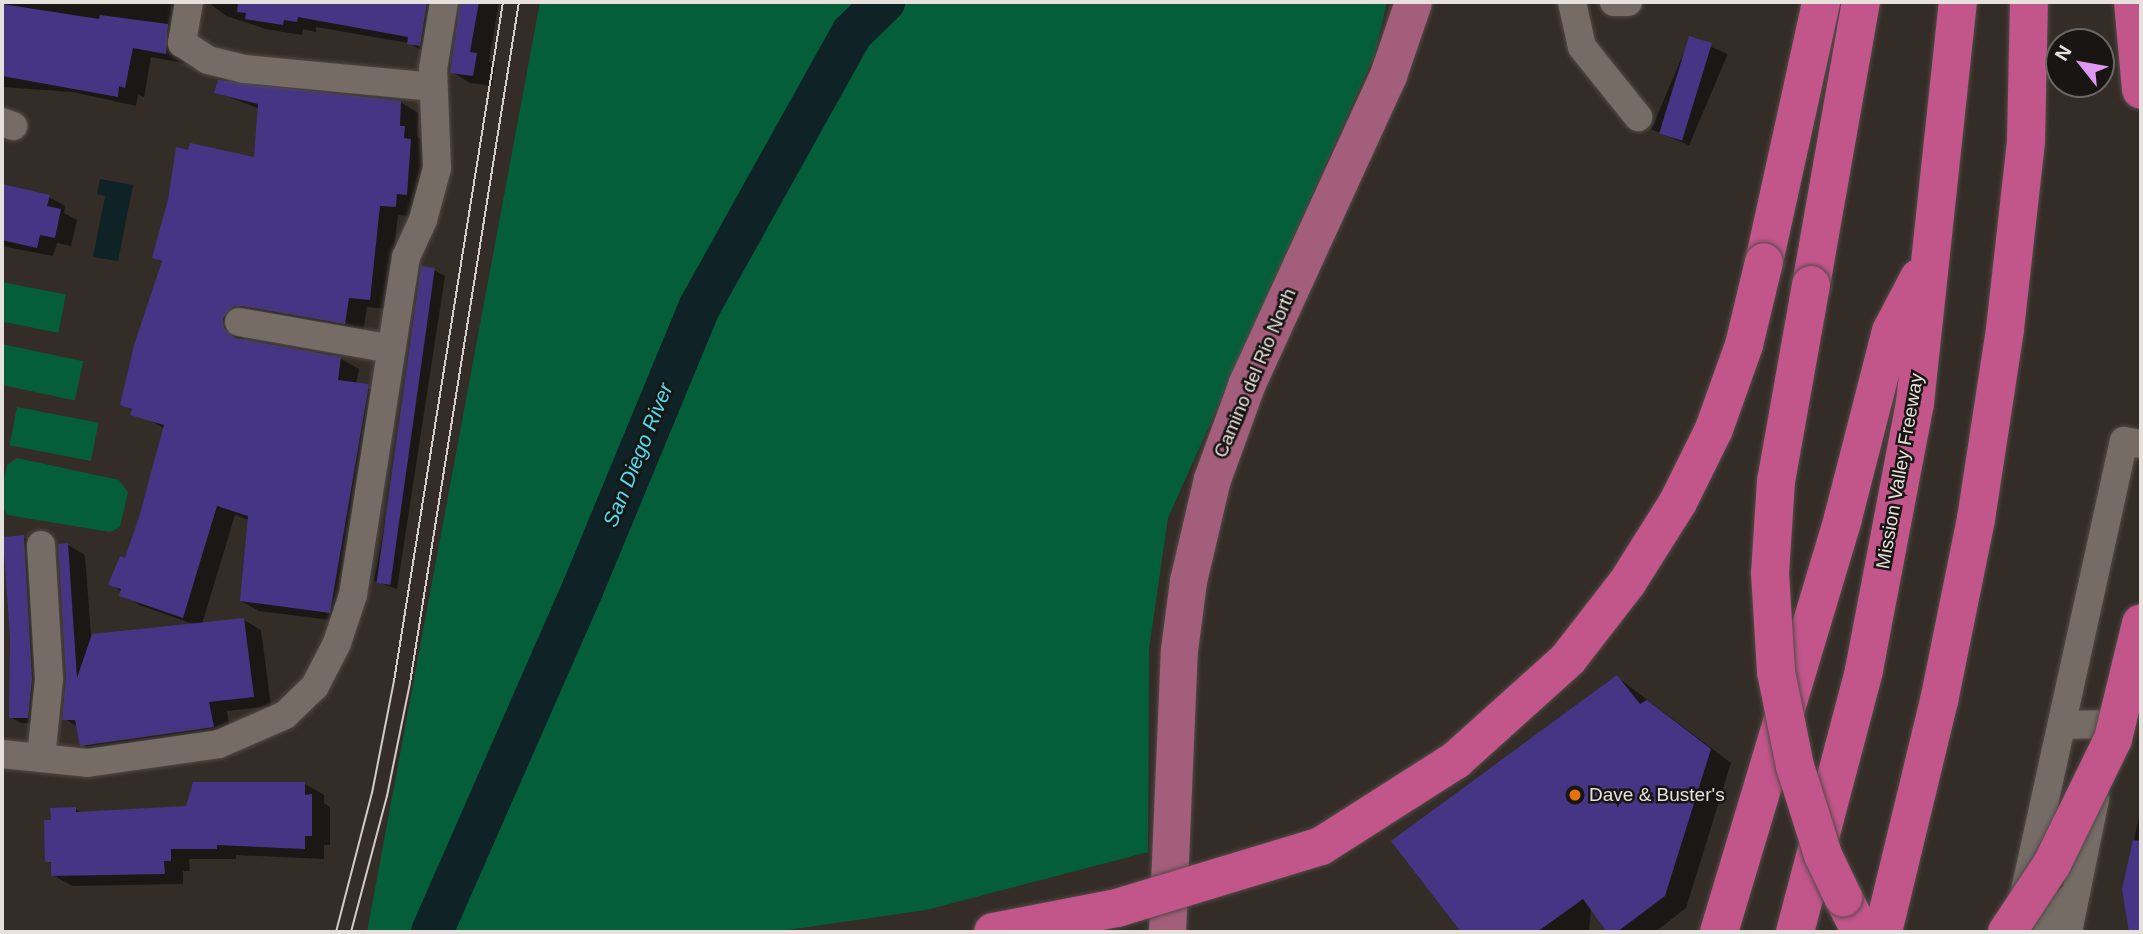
<!DOCTYPE html>
<html>
<head>
<meta charset="utf-8">
<style>
	body { margin:0 }
	#map { position:relative; width:2143px; height:934px; overflow:hidden; background:#342c27; font-family:Helvetica,sans-serif }
	div>[style] { position:absolute }
	[style*='--x'] { left:calc(var(--x)*1px); top:calc(var(--y)*1px); width:calc(var(--w)*1px); rotate:calc(var(--a)*1deg) }
	.green>* { inset:0; background:#055e3a; transform-origin:0 0 }
	.water>* { inset:0; background:#0f2225 }
	.shadow>* { inset:0; background:#0007; transform-origin:0 0 }
	.river>* { height:42px; margin:-21px; padding:0 21px; transform-origin:21px; border-radius:21px; background:#0f2225 }
	.building>* { inset:0; background:#463584; transform-origin:0 0 }
	.roads { filter:drop-shadow(0 0 2px #514a45) drop-shadow(0 0 2px #514a45) }
	.minor>* { height:28px; margin:-14px; padding:0 14px; transform-origin:14px; border-radius:14px; background:#756c66 }
	.major>* { height:37px; margin:-18.5px; padding:0 18.5px; transform-origin:18.5px; border-radius:18.5px; background:#a35e7c }
	.highway>* { height:38px; margin:-19px; padding:0 19px; transform-origin:19px; border-radius:19px; background:#c2558a }
	.tram>* { height:2px; margin:-1px; padding:0 1px; transform-origin:1px; border-radius:1px; background:#d2ccc8 }
	.bridges { filter:drop-shadow(0 0 2px #514a45) drop-shadow(0 0 2px #514a45) }
	.highway-bridge>* { height:38px; margin:-19px; padding:0 19px; transform-origin:19px; border-radius:19px; background:#c2558a }
	.dots>* { width:19px; height:19px; translate:-50% -50%; box-sizing:border-box; border:4px solid #191513; border-radius:50% }
	span { translate:-50% -50%; white-space:nowrap; text-align:center; line-height:1.15; -webkit-text-stroke:5px #191513; paint-order:stroke }
	.street-label { font-size:19px; color:#e6e1dd }
	.poi-label { font-size:19px; color:#e6e1dd }
	.left { translate:0 -50%; text-align:left }
	.water-label { font-size:21px; color:#49dff2; font-style:italic }
	.frame { position:absolute; inset:0; border:4px solid #e6e1dd; pointer-events:none }
	.north { position:absolute; left:2045px; top:28px; width:70px; height:70px; box-sizing:border-box; background:#191513; border:2px solid #6b6764; border-radius:50%; rotate:301deg; font-size:19px; font-weight:700; line-height:28px; text-align:center; color:#e6e1dd }
	.north::after { content:''; display:block; margin:auto; width:24px; height:32px; background:#de98f3; clip-path:polygon(50% 0,100% 100%,50% 72%,0 100%) }
</style>
</head>
<body>
<div id="map">
	<div class="green">
		<i style="clip-path:polygon(540px 2px,1387px 2px,1375px 54px,1168px 518px,1149px 649px,1148px 852px,926px 910px,773px 932px,367px 932px)"></i>
		<i style="left:2px;top:282px;width:65px;height:39px;rotate:11deg"></i>
		<i style="left:2px;top:344px;width:83px;height:40px;rotate:12deg"></i>
		<i style="left:17px;top:407px;width:83px;height:39px;rotate:11deg"></i>
		<i style="clip-path:polygon(17px 458px,119px 480px,128px 492px,120px 527px,110px 532px,7px 515px,2px 506px,2px 489px,7px 465px)"></i>
	</div>
	<div class="water">
		<i style="clip-path:polygon(100px 179px,133px 185px,118px 261px,93px 257px,105px 196px,97px 194px)"></i>
	</div>
	<div class="shadow">
		<i style="clip-path:polygon(2px 2px,176px 2px,189px 24px,184px 63px,151px 57px,144px 97px,138px 95px,136px 106px,73px 92px,2px 87px)"></i>
		<i style="clip-path:polygon(208px 2px,451px 2px,427px 54px,409px 43px,316px 27px,316px 32px,303px 29px,302px 35px,266px 29px,226px 16px)"></i>
		<i style="clip-path:polygon(462px 2px,499px 2px,489px 61px,495px 65px,492px 86px,470px 83px,452px 72px)"></i>
		<i style="left:1690px;top:38px;width:41px;height:99px;rotate:23deg"></i>
		<i style="clip-path:polygon(216px 92px,400px 102px,418px 113px,417px 135px,428px 151px,414px 216px,398px 215px,387px 309px,367px 307px,363px 333px,240px 331px,244px 342px,341px 359px,359px 369px,356px 384px,387px 396px,347px 622px,259px 611px,241px 601px,249px 520px,235px 515px,202px 624px,244px 620px,261px 630px,271px 706px,227px 711px,231px 736px,99px 755px,81px 744px,78px 727px,65px 719px,68px 545px,85px 555px,91px 636px,196px 625px,139px 605px,111px 584px,126px 560px,141px 518px,165px 429px,122px 404px,163px 263px,154px 257px,256px 160px,260px 109px)"></i>
		<i style="clip-path:polygon(2px 186px,49px 197px,65px 206px,64px 213px,77px 220px,71px 246px,57px 243px,53px 256px,2px 246px)"></i>
		<i style="clip-path:polygon(434px 270px,445px 276px,397px 589px,374px 581px)"></i>
		<i style="clip-path:polygon(23px 537px,34px 543px,39px 724px,21px 723px,10px 717px)"></i>
		<i style="clip-path:polygon(1617px 677px,1731px 763px,1686px 908px,1655px 932px,1609px 932px,1591px 907px,1589px 932px,1463px 932px,1393px 841px)"></i>
		<i style="clip-path:polygon(305px 784px,324px 795px,324px 803px,330px 807px,330px 845px,324px 845px,324px 859px,236px 855px,236px 859px,189px 859px,190px 871px,183px 871px,183px 884px,72px 886px,53px 875px,53px 864px,47px 861px,52px 822px,75px 809px,83px 813px,187px 808px)"></i>
		<i style="clip-path:polygon(2141px 806px,2141px 932px,2124px 889px)"></i>
	</div>
	<div class="river">
		<i style="--x:432;--y:932;--w:376;--a:-66.3"></i>
		<i style="--x:583;--y:588;--w:305;--a:-67.5"></i>
		<i style="--x:700;--y:306;--w:312;--a:-60.9"></i>
		<i style="--x:852;--y:33;--w:45;--a:-44.1"></i>
	</div>
	<div class="building">
		<i style="clip-path:polygon(238px 2px,427px 2px,420px 46px,407px 44px,408px 37px,298px 17px,297px 22px,284px 20px,283px 25px,245px 19px,246px 13px,237px 12px)"></i>
		<i style="clip-path:polygon(460px 2px,479px 2px,470px 52px,477px 53px,473px 76px,450px 73px)"></i>
		<i style="clip-path:polygon(2px 4px,99px 19px,100px 15px,168px 24px,166px 54px,133px 48px,125px 88px,119px 86px,118px 97px,2px 76px)"></i>
		<i style="left:1689px;top:36px;width:24px;height:102px;rotate:17deg"></i>
		<i style="clip-path:polygon(218px 80px,401px 101px,400px 126px,405px 126px,404px 138px,411px 139px,407px 195px,397px 194px,396px 207px,380px 206px,370px 300px,349px 298px,345px 324px,242px 306px,233px 307px,223px 318px,224px 328px,235px 338px,341px 357px,338px 380px,369px 384px,330px 613px,240px 601px,248px 516px,217px 506px,183px 618px,119px 596px,121px 589px,108px 585px,120px 556px,125px 558px,139px 517px,164px 425px,130px 415px,132px 409px,120px 405px,134px 345px,162px 261px,152px 258px,168px 200px,176px 147px,188px 150px,190px 143px,254px 157px,258px 104px,214px 93px)"></i>
		<i style="clip-path:polygon(2px 184px,50px 195px,47px 206px,61px 209px,55px 238px,40px 235px,37px 248px,2px 240px)"></i>
		<i style="left:421px;top:266px;width:14px;height:320px;rotate:8deg"></i>
		<i style="clip-path:polygon(24px 535px,32px 679px,28px 718px,9px 718px,10px 637px,3px 537px)"></i>
		<i style="clip-path:polygon(68px 543px,77px 678px,92px 634px,244px 618px,254px 697px,209px 702px,214px 727px,80px 746px,75px 720px,62px 720px,66px 678px,58px 544px)"></i>
		<i style="clip-path:polygon(1617px 675px,1640px 704px,1647px 700px,1711px 749px,1665px 896px,1617px 932px,1607px 932px,1583px 899px,1537px 932px,1461px 932px,1391px 841px)"></i>
		<i style="clip-path:polygon(193px 782px,305px 782px,305px 795px,312px 794px,312px 836px,305px 836px,305px 849px,217px 845px,217px 849px,171px 849px,171px 861px,164px 861px,165px 874px,51px 876px,51px 862px,45px 862px,44px 820px,51px 820px,50px 808px,76px 807px,76px 812px,186px 806px)"></i>
		<i style="clip-path:polygon(2133px 840px,2141px 841px,2141px 932px,2129px 932px,2122px 889px)"></i>
	</div>
	<div class="roads">
		<div class="minor">
			<i style="--x:189;--y:2;--w:42;--a:99.7"></i>
			<i style="--x:182;--y:43;--w:31;--a:33"></i>
			<i style="--x:208;--y:60;--w:37;--a:14"></i>
			<i style="--x:244;--y:69;--w:190;--a:5.4"></i>
			<i style="--x:1572;--y:2;--w:46;--a:77.5"></i>
			<i style="--x:1582;--y:47;--w:90;--a:51.3"></i>
			<i style="--x:1614;--y:2;--w:14;--a:0"></i>
			<i style="--x:2;--y:122;--w:12;--a:20"></i>
			<i style="--x:239;--y:322;--w:155;--a:10"></i>
			<i style="--x:41;--y:545;--w:134;--a:86.6"></i>
			<i style="--x:49;--y:679;--w:79;--a:95.8"></i>
			<i style="--x:2062;--y:725;--w:48;--a:-1.2"></i>
			<i style="--x:2;--y:754;--w:85;--a:6"></i>
			<i style="--x:87;--y:763;--w:133;--a:-8.2"></i>
			<i style="--x:219;--y:744;--w:72;--a:-23.7"></i>
			<i style="--x:285;--y:715;--w:42;--a:-44"></i>
			<i style="--x:315;--y:686;--w:48;--a:-62.9"></i>
			<i style="--x:337;--y:643;--w:51;--a:-71.6"></i>
			<i style="--x:353;--y:595;--w:342;--a:-81.1"></i>
			<i style="--x:406;--y:257;--w:41;--a:-65.3"></i>
			<i style="--x:423;--y:220;--w:54;--a:-74.9"></i>
			<i style="--x:437;--y:168;--w:99;--a:-92.3"></i>
			<i style="--x:433;--y:69;--w:68;--a:-80.7"></i>
			<i style="--x:2024;--y:895;--w:465;--a:-77.6"></i>
			<i style="--x:2124;--y:441;--w:17;--a:10"></i>
			<i style="--x:2029;--y:932;--w:60;--a:-39"></i>
			<i style="--x:2068;--y:932;--w:136;--a:-78.5"></i>
		</div>
		<div class="major">
			<i style="--x:1167;--y:932;--w:282;--a:-87.6"></i>
			<i style="--x:1179;--y:650;--w:70;--a:-82.6"></i>
			<i style="--x:1188;--y:581;--w:105;--a:-76.8"></i>
			<i style="--x:1212;--y:479;--w:102;--a:-70"></i>
			<i style="--x:1247;--y:383;--w:339;--a:-65.4"></i>
			<i style="--x:1388;--y:75;--w:77;--a:-71.1"></i>
		</div>
		<div class="highway">
			<i style="--x:2133;--y:2;--w:88;--a:84.8"></i>
			<i style="--x:1764;--y:262;--w:266;--a:-77.6"></i>
			<i style="--x:1811;--y:285;--w:287;--a:-80"></i>
			<i style="--x:1843;--y:897;--w:39;--a:63"></i>
			<i style="--x:1719;--y:932;--w:432;--a:-73.3"></i>
			<i style="--x:1843;--y:518;--w:193;--a:-75.6"></i>
			<i style="--x:1891;--y:331;--w:60;--a:-62.2"></i>
			<i style="--x:1795;--y:932;--w:271;--a:-75.2"></i>
			<i style="--x:1864;--y:670;--w:272;--a:-79.2"></i>
			<i style="--x:1915;--y:403;--w:403;--a:-83.9"></i>
			<i style="--x:1883;--y:932;--w:238;--a:-76.4"></i>
			<i style="--x:1939;--y:701;--w:186;--a:-78.5"></i>
			<i style="--x:1976;--y:519;--w:192;--a:-81.3"></i>
			<i style="--x:2005;--y:329;--w:189;--a:-83.6"></i>
			<i style="--x:2026;--y:141;--w:139;--a:-88.8"></i>
		</div>
	</div>
	<div class="tram">
		<i style="--x:336;--y:932;--w:144;--a:-75.5"></i>
		<i style="--x:372;--y:793;--w:114;--a:-78.9"></i>
		<i style="--x:394;--y:681;--w:688;--a:-80.88"></i>
		<i style="--x:351;--y:932;--w:141;--a:-75.2"></i>
		<i style="--x:387;--y:796;--w:115;--a:-78.5"></i>
		<i style="--x:410;--y:683;--w:690;--a:-80.91"></i>
	</div>
	<div class="bridges">
		<div class="highway-bridge">
			<i style="--x:1811;--y:285;--w:199;--a:100.1"></i>
			<i style="--x:1776;--y:481;--w:92;--a:93.7"></i>
			<i style="--x:1770;--y:573;--w:99;--a:86.5"></i>
			<i style="--x:1776;--y:672;--w:96;--a:78.6"></i>
			<i style="--x:1795;--y:766;--w:93;--a:72.5"></i>
			<i style="--x:1823;--y:855;--w:47;--a:64.5"></i>
			<i style="--x:993;--y:932;--w:126;--a:-11"></i>
			<i style="--x:1117;--y:908;--w:213;--a:-16.9"></i>
			<i style="--x:1321;--y:846;--w:160;--a:-32.5"></i>
			<i style="--x:1456;--y:760;--w:151;--a:-42"></i>
			<i style="--x:1568;--y:659;--w:96;--a:-52.2"></i>
			<i style="--x:1627;--y:583;--w:96;--a:-57.8"></i>
			<i style="--x:1678;--y:502;--w:81;--a:-63.7"></i>
			<i style="--x:1714;--y:429;--w:89;--a:-70.3"></i>
			<i style="--x:1744;--y:345;--w:85;--a:-76.5"></i>
			<i style="--x:2007;--y:932;--w:82;--a:-56.5"></i>
			<i style="--x:2052;--y:864;--w:139;--a:-64"></i>
			<i style="--x:2113;--y:739;--w:119;--a:-76.4"></i>
		</div>
	</div>
	<div class="dots">
		<i style="left:1575px;top:795px;background:#e8710a"></i>
	</div>
	<div class="street-label">
		<span style="left:1255px;top:373px;rotate:-67deg">Camino del Rio North</span>
		<span style="left:1900px;top:471px;rotate:-80deg">Mission Valley Freeway</span>
	</div>
	<div class="poi-label">
		<span class="left" style="left:1589px;top:795px">Dave &amp; Buster's</span>
	</div>
	<div class="water-label">
		<span style="left:638px;top:455px;rotate:-68deg">San Diego River</span>
	</div>
	<div class="frame"></div>
	<div class="north">N</div>
</div>
</body>
</html>
